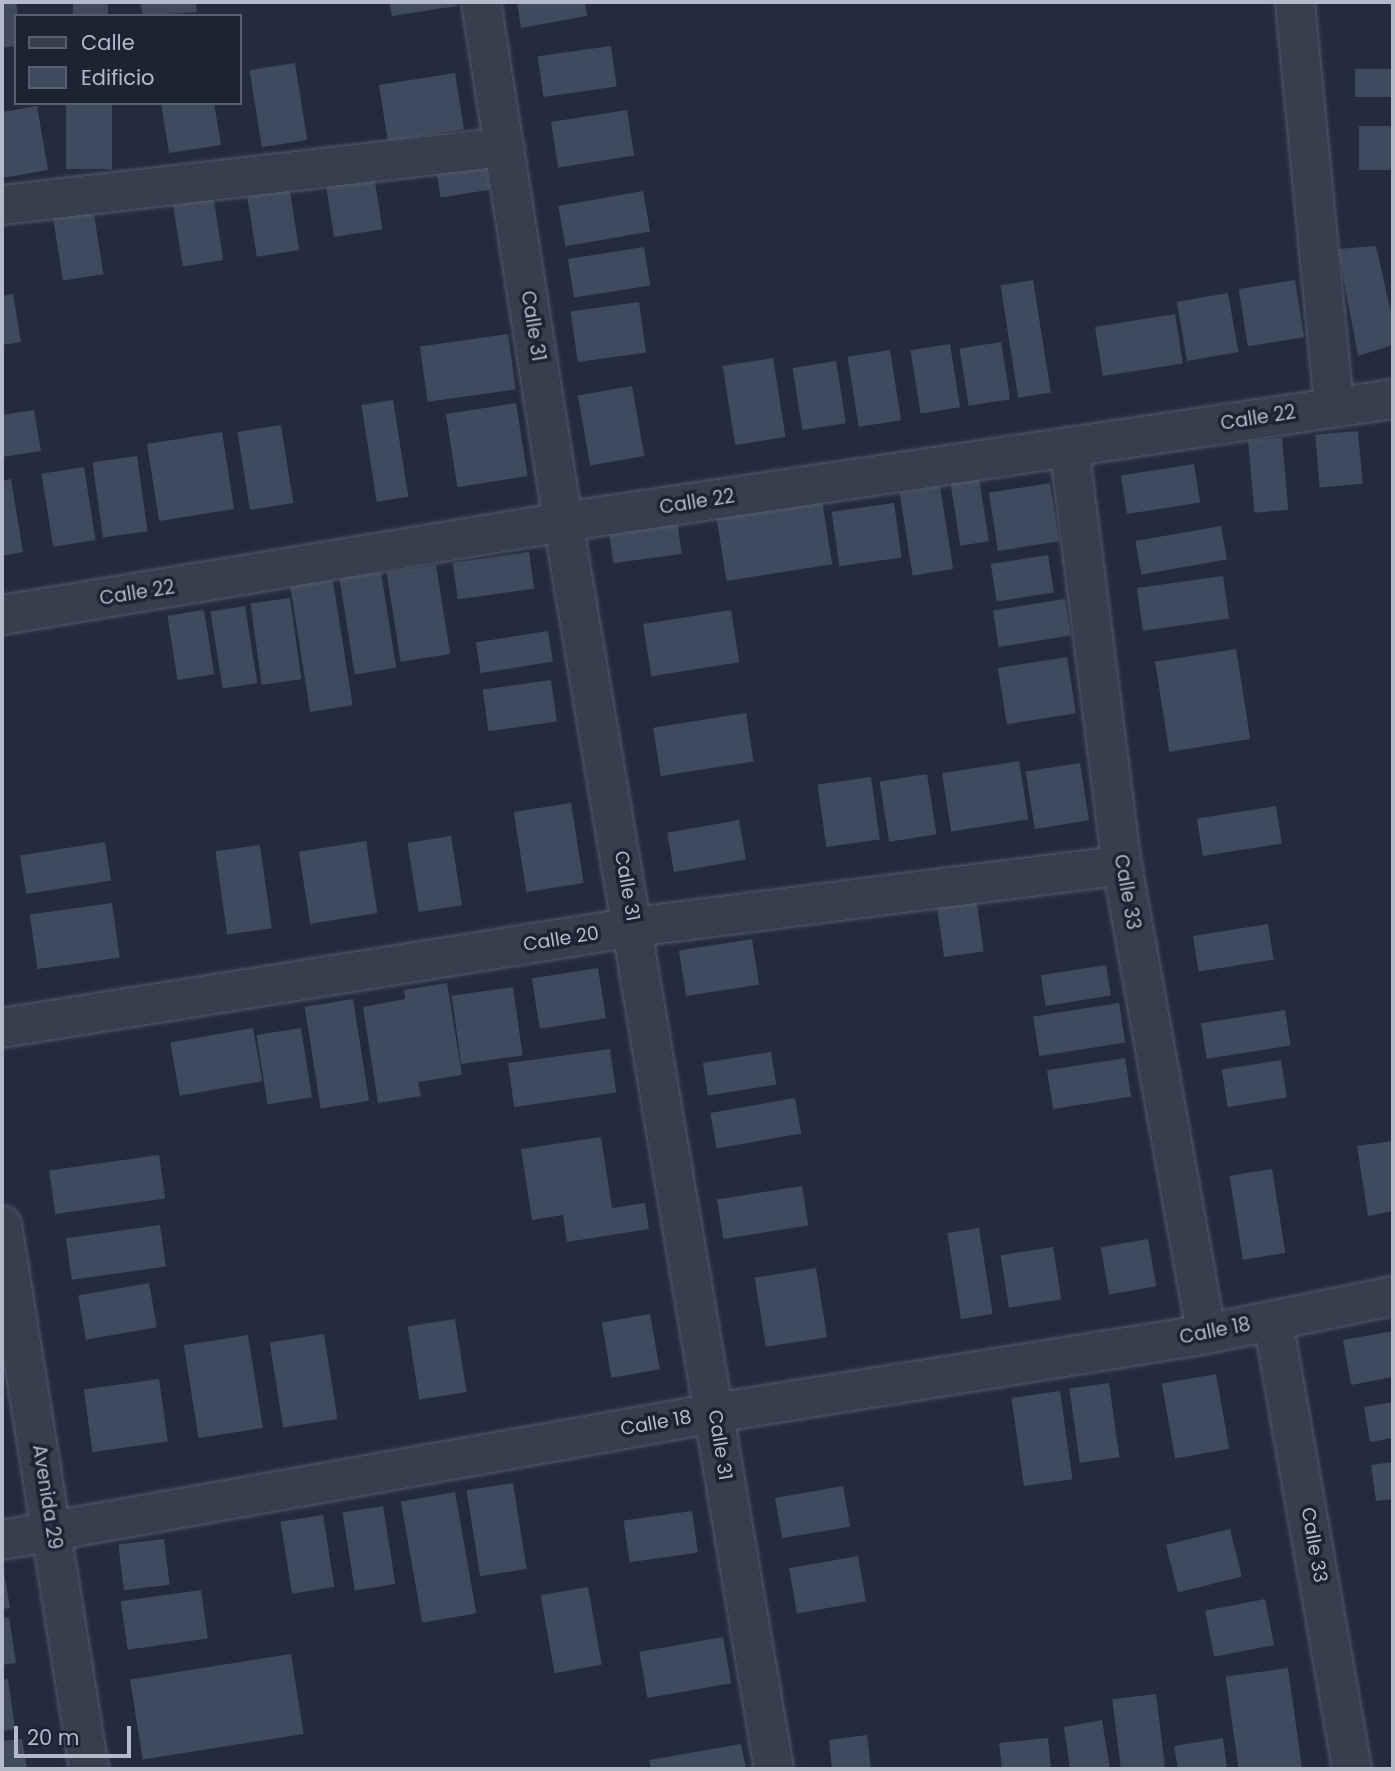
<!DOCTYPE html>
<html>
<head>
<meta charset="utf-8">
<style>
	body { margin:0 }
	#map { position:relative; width:1395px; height:1771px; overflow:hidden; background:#232c3f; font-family:Poppins,sans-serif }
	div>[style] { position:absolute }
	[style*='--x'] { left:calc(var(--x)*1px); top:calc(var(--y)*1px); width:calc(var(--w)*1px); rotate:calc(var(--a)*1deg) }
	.building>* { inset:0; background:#3f4a5e; transform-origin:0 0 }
	.roads { filter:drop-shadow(0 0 2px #525a6a) drop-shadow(0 0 2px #525a6a) }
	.minor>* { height:38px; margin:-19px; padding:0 19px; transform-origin:19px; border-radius:19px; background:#373f4f }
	span { translate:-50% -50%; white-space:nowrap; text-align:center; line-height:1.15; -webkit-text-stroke:7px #1c2434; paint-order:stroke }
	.street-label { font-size:19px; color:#b3baca }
	.frame { position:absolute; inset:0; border:4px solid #b3baca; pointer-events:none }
	.legend { position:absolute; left:14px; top:14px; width:228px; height:91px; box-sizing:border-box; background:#1c2434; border:2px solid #586070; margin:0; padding:9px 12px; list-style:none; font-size:21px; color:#b3baca }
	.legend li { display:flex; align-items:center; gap:14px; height:35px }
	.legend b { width:35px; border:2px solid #586070 }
	.scale { position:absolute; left:14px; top:1726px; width:117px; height:32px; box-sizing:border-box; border:4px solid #b3baca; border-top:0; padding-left:9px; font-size:21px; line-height:24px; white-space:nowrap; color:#b3baca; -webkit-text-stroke:5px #1c2434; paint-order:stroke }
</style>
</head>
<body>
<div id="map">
	<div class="building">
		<i style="clip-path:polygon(2px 2px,16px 2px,18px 16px,16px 46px,2px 48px)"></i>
		<i style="left:73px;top:2px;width:35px;height:14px"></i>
		<i style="clip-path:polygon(140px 2px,196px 2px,197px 12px,143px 16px)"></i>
		<i style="clip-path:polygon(389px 2px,456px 2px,457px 6px,392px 16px)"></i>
		<i style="clip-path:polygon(517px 2px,585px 2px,587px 16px,521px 28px)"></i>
		<i style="left:611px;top:46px;width:41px;height:74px;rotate:82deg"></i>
		<i style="left:295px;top:63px;width:78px;height:46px;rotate:81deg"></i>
		<i style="left:1393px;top:69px;width:28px;height:38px;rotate:90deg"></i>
		<i style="left:455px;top:73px;width:57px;height:77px;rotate:81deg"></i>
		<i style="left:66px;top:103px;width:46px;height:66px"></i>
		<i style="clip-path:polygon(161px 103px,214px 103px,221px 145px,169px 153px)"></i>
		<i style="clip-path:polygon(37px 106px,48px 170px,2px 178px,2px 112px)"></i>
		<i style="left:627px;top:110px;width:46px;height:77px;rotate:81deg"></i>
		<i style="left:1393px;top:126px;width:44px;height:34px;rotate:90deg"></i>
		<i style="left:486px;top:165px;width:25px;height:50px;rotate:81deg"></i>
		<i style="left:374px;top:176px;width:54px;height:49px;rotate:81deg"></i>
		<i style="left:288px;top:179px;width:72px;height:43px;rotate:81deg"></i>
		<i style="left:212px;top:189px;width:72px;height:41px;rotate:81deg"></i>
		<i style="left:643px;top:191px;width:41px;height:86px;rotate:80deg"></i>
		<i style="left:93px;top:208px;width:67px;height:41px;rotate:81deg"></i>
		<i style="clip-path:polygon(1376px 246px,1393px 321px,1393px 345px,1358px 356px,1338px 249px)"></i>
		<i style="left:644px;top:247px;width:39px;height:77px;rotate:81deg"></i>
		<i style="left:1033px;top:280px;width:114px;height:33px;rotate:81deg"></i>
		<i style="left:1295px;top:280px;width:58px;height:57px;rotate:81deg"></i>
		<i style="left:1228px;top:293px;width:60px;height:52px;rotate:80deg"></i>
		<i style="clip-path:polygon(13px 294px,21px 342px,2px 345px,2px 296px)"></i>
		<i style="left:639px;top:302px;width:51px;height:69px;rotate:82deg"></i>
		<i style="left:1175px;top:314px;width:50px;height:81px;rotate:81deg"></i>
		<i style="left:508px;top:334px;width:56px;height:89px;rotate:82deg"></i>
		<i style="left:1001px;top:342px;width:58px;height:42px;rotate:81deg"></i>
		<i style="left:950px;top:344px;width:64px;height:40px;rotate:81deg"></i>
		<i style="left:890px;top:350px;width:71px;height:43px;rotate:81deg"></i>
		<i style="left:773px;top:358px;width:80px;height:51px;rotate:81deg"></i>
		<i style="left:836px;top:361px;width:63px;height:44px;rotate:81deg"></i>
		<i style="left:632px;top:386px;width:71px;height:55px;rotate:80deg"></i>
		<i style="left:393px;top:400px;width:98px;height:32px;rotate:81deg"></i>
		<i style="left:516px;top:403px;width:74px;height:71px;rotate:81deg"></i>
		<i style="clip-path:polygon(34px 410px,41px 451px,2px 457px,2px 415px)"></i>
		<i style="left:281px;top:425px;width:79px;height:44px;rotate:81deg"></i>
		<i style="left:1358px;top:431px;width:53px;height:43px;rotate:85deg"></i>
		<i style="left:222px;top:432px;width:78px;height:76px;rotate:81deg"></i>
		<i style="left:1282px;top:438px;width:72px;height:34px;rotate:85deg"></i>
		<i style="left:137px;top:456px;width:76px;height:45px;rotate:82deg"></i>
		<i style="left:1194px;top:464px;width:39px;height:74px;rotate:81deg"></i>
		<i style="left:84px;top:467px;width:74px;height:43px;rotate:81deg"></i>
		<i style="left:979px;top:478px;width:64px;height:29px;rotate:81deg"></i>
		<i style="clip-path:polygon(11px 479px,23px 552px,2px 556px,2px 481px)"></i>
		<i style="left:1050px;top:483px;width:59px;height:62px;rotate:81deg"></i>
		<i style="left:940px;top:486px;width:84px;height:41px;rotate:81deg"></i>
		<i style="left:822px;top:500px;width:65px;height:107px;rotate:81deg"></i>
		<i style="left:894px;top:503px;width:55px;height:63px;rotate:82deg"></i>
		<i style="left:677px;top:520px;width:34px;height:69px;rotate:82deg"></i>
		<i style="left:1221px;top:526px;width:34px;height:87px;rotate:80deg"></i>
		<i style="left:529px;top:552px;width:37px;height:77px;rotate:82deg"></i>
		<i style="left:1048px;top:555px;width:38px;height:58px;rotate:81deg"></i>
		<i style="left:436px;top:565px;width:90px;height:50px;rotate:81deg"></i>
		<i style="left:381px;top:572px;width:97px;height:42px;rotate:81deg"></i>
		<i style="left:332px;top:575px;width:132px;height:43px;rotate:81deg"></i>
		<i style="left:1223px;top:576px;width:43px;height:87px;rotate:82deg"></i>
		<i style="left:290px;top:598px;width:82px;height:40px;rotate:82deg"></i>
		<i style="left:1065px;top:599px;width:37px;height:73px;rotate:81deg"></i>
		<i style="left:245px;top:606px;width:78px;height:35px;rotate:81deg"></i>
		<i style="left:204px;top:610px;width:65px;height:37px;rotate:81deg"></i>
		<i style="left:731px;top:610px;width:53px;height:89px;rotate:81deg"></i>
		<i style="left:548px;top:631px;width:31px;height:73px;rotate:81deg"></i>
		<i style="left:1236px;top:649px;width:91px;height:82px;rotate:81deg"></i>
		<i style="left:1067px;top:657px;width:57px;height:70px;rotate:81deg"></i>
		<i style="left:551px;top:680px;width:42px;height:69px;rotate:82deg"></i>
		<i style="left:746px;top:713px;width:49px;height:94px;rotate:81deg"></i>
		<i style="left:1019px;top:761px;width:59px;height:78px;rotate:81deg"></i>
		<i style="left:1080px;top:763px;width:58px;height:55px;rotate:81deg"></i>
		<i style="left:927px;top:774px;width:61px;height:48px;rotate:81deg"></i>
		<i style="left:871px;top:777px;width:63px;height:54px;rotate:82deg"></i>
		<i style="left:571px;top:803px;width:81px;height:58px;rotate:81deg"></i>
		<i style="left:1276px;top:806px;width:38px;height:80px;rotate:81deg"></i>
		<i style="left:739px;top:820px;width:40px;height:73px;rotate:80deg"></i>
		<i style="left:451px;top:836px;width:70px;height:44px;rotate:81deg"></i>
		<i style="left:366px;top:841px;width:73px;height:68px;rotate:81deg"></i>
		<i style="left:105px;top:842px;width:39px;height:86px;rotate:81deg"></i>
		<i style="left:260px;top:845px;width:84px;height:45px;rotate:82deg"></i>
		<i style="left:976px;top:897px;width:55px;height:40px;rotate:82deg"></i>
		<i style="left:112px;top:903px;width:55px;height:83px;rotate:82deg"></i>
		<i style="left:1268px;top:924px;width:36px;height:76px;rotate:81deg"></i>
		<i style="left:752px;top:939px;width:46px;height:74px;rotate:81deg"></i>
		<i style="left:1106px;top:965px;width:31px;height:66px;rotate:81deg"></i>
		<i style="left:598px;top:968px;width:51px;height:67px;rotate:81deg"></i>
		<i style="clip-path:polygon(447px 983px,462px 1075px,418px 1082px,421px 1096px,378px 1103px,363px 1007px,405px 999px,404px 990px)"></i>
		<i style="left:513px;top:987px;width:69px;height:62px;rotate:82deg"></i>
		<i style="left:353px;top:999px;width:103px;height:49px;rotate:81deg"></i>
		<i style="left:1119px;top:1003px;width:40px;height:87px;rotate:81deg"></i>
		<i style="left:1285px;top:1010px;width:36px;height:85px;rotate:81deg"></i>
		<i style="left:253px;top:1028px;width:54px;height:84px;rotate:80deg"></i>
		<i style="left:301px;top:1028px;width:70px;height:45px;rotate:81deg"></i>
		<i style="left:610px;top:1049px;width:44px;height:103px;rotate:82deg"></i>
		<i style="left:771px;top:1052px;width:33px;height:69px;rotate:81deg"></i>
		<i style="left:1125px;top:1058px;width:39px;height:79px;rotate:81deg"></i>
		<i style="left:1281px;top:1060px;width:38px;height:60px;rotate:81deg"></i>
		<i style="left:795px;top:1098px;width:36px;height:86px;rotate:80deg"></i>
		<i style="clip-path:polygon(601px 1137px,612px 1208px,645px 1203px,649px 1229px,567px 1242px,563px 1215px,532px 1220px,521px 1149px)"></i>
		<i style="clip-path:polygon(1393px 1141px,1393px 1211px,1368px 1216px,1357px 1146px)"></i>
		<i style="left:159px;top:1155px;width:44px;height:111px;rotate:82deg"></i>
		<i style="left:1272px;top:1169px;width:85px;height:43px;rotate:81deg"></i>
		<i style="left:802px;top:1186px;width:40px;height:86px;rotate:81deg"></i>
		<i style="left:160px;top:1225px;width:42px;height:95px;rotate:82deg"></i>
		<i style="left:979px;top:1228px;width:87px;height:32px;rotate:81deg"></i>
		<i style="left:1148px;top:1239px;width:48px;height:48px;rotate:80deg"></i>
		<i style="left:1053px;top:1247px;width:53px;height:53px;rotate:81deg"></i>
		<i style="left:816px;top:1268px;width:70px;height:62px;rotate:81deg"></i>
		<i style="left:149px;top:1283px;width:45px;height:72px;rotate:80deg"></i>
		<i style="left:650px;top:1314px;width:56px;height:49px;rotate:80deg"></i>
		<i style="left:455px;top:1319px;width:74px;height:48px;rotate:81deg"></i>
		<i style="clip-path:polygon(1393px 1331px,1393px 1377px,1351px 1385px,1343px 1340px)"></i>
		<i style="left:324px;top:1334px;width:86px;height:55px;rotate:81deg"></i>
		<i style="left:248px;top:1335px;width:94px;height:65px;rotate:81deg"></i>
		<i style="left:1216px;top:1374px;width:76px;height:55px;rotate:80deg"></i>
		<i style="left:159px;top:1379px;width:63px;height:76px;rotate:82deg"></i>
		<i style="left:1109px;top:1383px;width:75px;height:40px;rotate:82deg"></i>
		<i style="left:1060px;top:1391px;width:89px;height:49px;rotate:82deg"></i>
		<i style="clip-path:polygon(1393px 1402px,1393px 1438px,1370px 1442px,1364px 1407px)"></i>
		<i style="clip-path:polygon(1393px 1462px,1393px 1499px,1376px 1501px,1371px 1465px)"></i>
		<i style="left:513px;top:1483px;width:87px;height:47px;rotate:81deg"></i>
		<i style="left:843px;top:1486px;width:41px;height:69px;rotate:80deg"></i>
		<i style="left:455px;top:1492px;width:123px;height:55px;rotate:80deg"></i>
		<i style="left:383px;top:1506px;width:79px;height:41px;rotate:81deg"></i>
		<i style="left:692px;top:1511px;width:42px;height:69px;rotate:82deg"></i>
		<i style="left:323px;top:1515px;width:73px;height:43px;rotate:81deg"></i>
		<i style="left:1230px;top:1529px;width:49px;height:66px;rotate:76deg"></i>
		<i style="left:164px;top:1539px;width:46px;height:46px;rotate:83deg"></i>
		<i style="left:858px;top:1556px;width:46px;height:70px;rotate:80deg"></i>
		<i style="clip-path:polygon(2px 1560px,10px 1608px,2px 1609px)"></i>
		<i style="left:588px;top:1587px;width:79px;height:48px;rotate:80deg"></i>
		<i style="left:201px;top:1590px;width:49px;height:81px;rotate:82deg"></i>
		<i style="left:1265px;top:1599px;width:47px;height:61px;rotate:79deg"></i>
		<i style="clip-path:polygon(9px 1617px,16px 1663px,2px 1665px,2px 1618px)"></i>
		<i style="left:723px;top:1637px;width:47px;height:85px;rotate:80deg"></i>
		<i style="left:291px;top:1654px;width:81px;height:163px;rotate:81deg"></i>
		<i style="left:1288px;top:1668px;width:102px;height:63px;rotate:82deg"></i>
		<i style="clip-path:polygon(8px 1679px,15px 1729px,2px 1731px,2px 1680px)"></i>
		<i style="left:1156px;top:1694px;width:76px;height:44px;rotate:83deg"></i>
		<i style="clip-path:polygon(1102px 1720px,1110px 1769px,1070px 1769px,1064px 1727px)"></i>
		<i style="clip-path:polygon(867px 1735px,871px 1769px,832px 1769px,829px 1740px)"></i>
		<i style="clip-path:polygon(1048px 1738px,1051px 1769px,1002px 1769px,999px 1743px)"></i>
		<i style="clip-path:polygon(1223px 1738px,1227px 1769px,1178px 1769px,1174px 1746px)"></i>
		<i style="clip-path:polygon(22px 1739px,27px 1769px,2px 1769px,2px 1741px)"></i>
		<i style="clip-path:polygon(741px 1744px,746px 1769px,651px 1769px,649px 1760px)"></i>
	</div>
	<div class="roads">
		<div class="minor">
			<i style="--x:481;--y:2;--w:526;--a:81.04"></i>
			<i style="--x:563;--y:522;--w:1265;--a:80.4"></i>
			<i style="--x:1295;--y:2;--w:407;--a:84.5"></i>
			<i style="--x:2;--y:205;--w:506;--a:-6.58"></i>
			<i style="--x:1069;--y:447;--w:421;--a:82.8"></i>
			<i style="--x:1122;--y:865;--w:476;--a:79.8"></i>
			<i style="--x:2;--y:615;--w:569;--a:-9.41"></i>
			<i style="--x:563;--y:522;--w:839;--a:-8.43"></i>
			<i style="--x:2;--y:1028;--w:640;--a:-9.08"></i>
			<i style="--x:634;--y:927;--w:492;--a:-7.2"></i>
			<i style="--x:2;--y:1225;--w:551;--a:80.91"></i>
			<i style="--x:1273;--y:1321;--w:455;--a:80"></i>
			<i style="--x:2;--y:1540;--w:724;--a:-10.1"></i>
			<i style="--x:715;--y:1413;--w:497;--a:-9.1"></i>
			<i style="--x:1206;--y:1334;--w:191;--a:-11.5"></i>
		</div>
	</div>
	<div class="street-label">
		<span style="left:533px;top:326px;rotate:81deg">Calle 31</span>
		<span style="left:1258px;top:418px;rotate:-9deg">Calle 22</span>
		<span style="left:697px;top:502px;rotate:-9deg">Calle 22</span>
		<span style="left:137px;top:593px;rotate:-9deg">Calle 22</span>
		<span style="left:627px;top:886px;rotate:80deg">Calle 31</span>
		<span style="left:1127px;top:892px;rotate:80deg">Calle 33</span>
		<span style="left:561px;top:939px;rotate:-9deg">Calle 20</span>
		<span style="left:1215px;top:1331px;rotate:-11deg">Calle 18</span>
		<span style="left:656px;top:1423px;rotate:-10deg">Calle 18</span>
		<span style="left:720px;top:1445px;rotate:81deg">Calle 31</span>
		<span style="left:47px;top:1497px;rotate:81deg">Avenida 29</span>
		<span style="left:1314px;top:1545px;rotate:80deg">Calle 33</span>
	</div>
	<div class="frame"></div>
	<ul class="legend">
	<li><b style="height:9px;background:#373f4f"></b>Calle</li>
	<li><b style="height:19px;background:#3f4a5e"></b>Edificio</li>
	</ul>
	<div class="scale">20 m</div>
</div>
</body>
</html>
